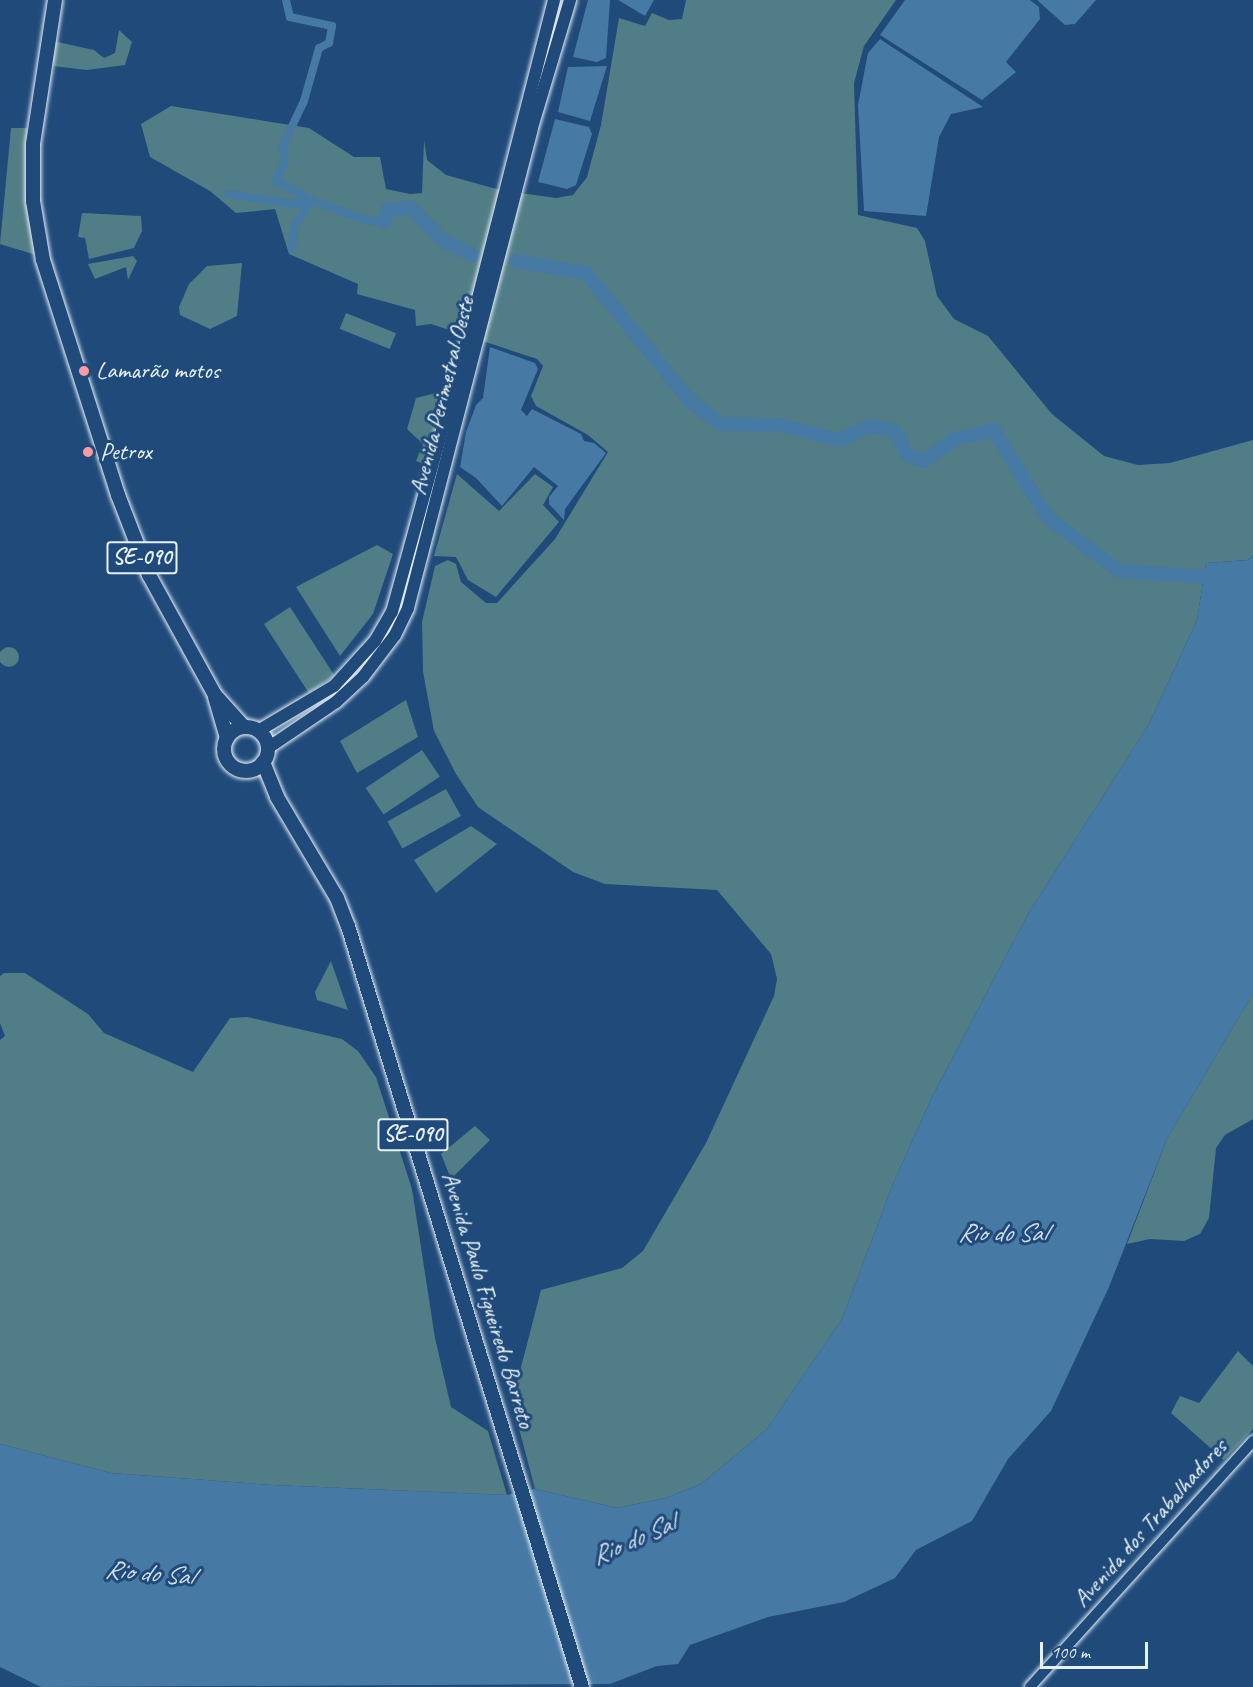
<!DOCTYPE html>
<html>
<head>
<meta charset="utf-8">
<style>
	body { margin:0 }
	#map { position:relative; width:1253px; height:1687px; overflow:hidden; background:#1f4a7a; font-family:Caveat,sans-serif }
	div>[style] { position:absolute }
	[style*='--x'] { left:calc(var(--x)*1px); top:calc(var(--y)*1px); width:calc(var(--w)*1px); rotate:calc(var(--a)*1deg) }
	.green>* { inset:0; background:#517d86; transform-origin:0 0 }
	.round { border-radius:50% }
	.water>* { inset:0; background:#4679a3 }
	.canal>* { height:8px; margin:-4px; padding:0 4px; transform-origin:4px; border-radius:4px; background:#4679a3 }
	.river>* { height:14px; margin:-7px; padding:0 7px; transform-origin:7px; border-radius:7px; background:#4679a3 }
	.roads { filter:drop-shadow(0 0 2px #e8f1f8) drop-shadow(0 0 2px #e8f1f8) }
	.tertiary>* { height:10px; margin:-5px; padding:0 5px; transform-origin:5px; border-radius:5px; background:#1f4a7a }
	.secondary>* { height:12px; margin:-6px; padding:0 6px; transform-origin:6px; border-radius:6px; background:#1f4a7a }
	.primary>* { height:14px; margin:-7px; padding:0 7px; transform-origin:7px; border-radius:7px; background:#1f4a7a }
	.primary>.ring { margin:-7px; padding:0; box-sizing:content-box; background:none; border:14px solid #1f4a7a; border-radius:50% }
	.dots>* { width:16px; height:16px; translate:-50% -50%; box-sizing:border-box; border:3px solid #1f4a7a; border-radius:50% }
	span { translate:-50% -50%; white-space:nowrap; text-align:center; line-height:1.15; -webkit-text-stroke:6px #1f4a7a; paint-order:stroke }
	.shield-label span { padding:2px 4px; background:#1f4a7a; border:2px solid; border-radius:4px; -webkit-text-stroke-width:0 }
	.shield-label { font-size:22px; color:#e8f1f8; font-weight:700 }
	.poi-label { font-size:24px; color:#e8f1f8 }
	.left { translate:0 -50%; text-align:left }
	.street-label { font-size:24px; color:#e8f1f8 }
	.water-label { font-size:26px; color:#d0dfeb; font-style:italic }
	.scale { position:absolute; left:1040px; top:1642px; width:108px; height:27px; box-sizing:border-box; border:3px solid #e8f1f8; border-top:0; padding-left:8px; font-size:18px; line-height:21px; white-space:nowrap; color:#e8f1f8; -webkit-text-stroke:4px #1f4a7a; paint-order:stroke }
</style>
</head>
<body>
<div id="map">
	<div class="green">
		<i style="clip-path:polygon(686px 0,896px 0,864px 46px,854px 83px,858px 215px,917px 228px,925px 241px,937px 296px,954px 319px,988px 336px,1052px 414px,1104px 456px,1138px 465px,1170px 463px,1253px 440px,1253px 555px,1248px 560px,1206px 563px,1197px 620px,1149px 724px,1028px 914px,931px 1099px,893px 1184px,842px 1319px,767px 1429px,701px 1484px,666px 1498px,617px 1508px,535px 1489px,512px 1402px,541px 1290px,622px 1268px,643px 1251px,706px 1143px,774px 996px,777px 979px,771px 954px,717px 890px,605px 884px,573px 872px,478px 807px,456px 774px,434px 731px,423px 672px,422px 622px,435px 566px,448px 560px,456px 564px,461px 582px,486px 603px,497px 603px,555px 539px,608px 452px,588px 435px,536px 406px,531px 396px,543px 366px,537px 359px,431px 324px,416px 326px,415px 310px,357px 294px,358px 284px,289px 254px,275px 209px,236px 213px,210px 191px,150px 157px,141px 124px,171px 106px,309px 128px,354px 157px,380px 157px,386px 189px,410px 194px,422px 193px,424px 140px,427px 160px,446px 175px,500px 190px,556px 198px,573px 195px,587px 177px,601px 125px,619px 18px,645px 26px,652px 13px,669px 20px,682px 19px)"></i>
		<i style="clip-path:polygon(119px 30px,132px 42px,125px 65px,87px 70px,53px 66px,53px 41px,94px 50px,104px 58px,115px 53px)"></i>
		<i style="clip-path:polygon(11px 128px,27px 128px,29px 208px,36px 255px,0 244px)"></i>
		<i style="clip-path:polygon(82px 213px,141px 216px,142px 231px,134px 248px,89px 259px,85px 238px,78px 237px)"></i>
		<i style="clip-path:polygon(133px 256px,137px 261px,128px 280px,126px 267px,95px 279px,88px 264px)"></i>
		<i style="clip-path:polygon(242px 263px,237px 316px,210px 329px,180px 315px,179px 307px,189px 284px,207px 266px)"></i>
		<i style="left:346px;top:313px;width:54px;height:17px;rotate:22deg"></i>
		<i style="clip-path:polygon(444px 391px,426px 465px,416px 461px,423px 444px,407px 429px,416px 398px)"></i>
		<i style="clip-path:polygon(457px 474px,499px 511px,535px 474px,553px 487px,543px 505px,559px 522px,496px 597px,468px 580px,456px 557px,434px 556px)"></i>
		<i style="clip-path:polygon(377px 545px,393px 554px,373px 614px,340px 656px,296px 587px)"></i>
		<i style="left:290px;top:607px;width:82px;height:31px;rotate:57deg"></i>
		<i class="round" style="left:-1px;top:647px;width:20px;height:20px"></i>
		<i style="clip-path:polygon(406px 700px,418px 737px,357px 773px,340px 741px)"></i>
		<i style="left:422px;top:750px;width:32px;height:68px;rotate:56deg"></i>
		<i style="left:446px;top:789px;width:31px;height:67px;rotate:61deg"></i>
		<i style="clip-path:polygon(471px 826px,497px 844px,436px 893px,414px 860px)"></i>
		<i style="clip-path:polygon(331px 961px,348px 1010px,317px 1000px,315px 992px)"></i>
		<i style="clip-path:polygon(4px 973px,25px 973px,88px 1014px,104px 1033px,193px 1072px,230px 1018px,247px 1017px,342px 1039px,358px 1051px,376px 1077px,412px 1189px,435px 1338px,451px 1407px,488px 1431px,507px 1495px,272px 1485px,111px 1473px,0 1444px,0 1040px,5px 1036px,0 1023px,0 976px)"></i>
		<i style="clip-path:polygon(1253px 993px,1253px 1119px,1225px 1135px,1216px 1148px,1209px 1218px,1200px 1234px,1184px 1241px,1150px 1239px,1127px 1244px,1167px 1139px)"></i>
		<i style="clip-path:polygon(475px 1126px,490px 1140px,451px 1179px,441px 1154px)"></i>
		<i style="clip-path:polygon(1238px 1351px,1253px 1366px,1253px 1429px,1224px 1460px,1171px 1413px,1180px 1396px,1199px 1403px)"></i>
	</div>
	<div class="water">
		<i style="clip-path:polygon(588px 0,610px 0,606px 58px,597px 62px,573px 57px)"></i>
		<i style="clip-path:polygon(618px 0,654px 0,645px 16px)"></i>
		<i style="clip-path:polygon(905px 0,1030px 0,1039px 7px,1040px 19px,1006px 62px,1016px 72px,982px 100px,880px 35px)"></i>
		<i style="clip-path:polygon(1037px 0,1096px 0,1075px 24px,1065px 25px)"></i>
		<i style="clip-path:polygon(880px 39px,983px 107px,951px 114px,939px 137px,926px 216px,864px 211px,858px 105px,868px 53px)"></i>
		<i style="clip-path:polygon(607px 66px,590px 121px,558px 112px,568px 67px)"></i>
		<i style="clip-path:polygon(555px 119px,589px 127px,592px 134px,576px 185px,567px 189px,538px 182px)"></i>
		<i style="clip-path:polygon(490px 347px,535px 363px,538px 369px,521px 410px,527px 416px,532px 409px,581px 434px,584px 441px,594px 443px,606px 453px,565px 509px,564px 520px,549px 504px,549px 497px,558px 486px,534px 467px,502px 506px,476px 478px,460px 467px,466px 432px,476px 405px,483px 398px)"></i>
		<i style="clip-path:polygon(1253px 555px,1253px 993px,1167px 1139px,1109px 1287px,1051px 1411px,1008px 1459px,972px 1521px,916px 1550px,895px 1578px,844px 1602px,768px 1617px,690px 1645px,678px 1664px,657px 1666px,610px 1684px,41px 1687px,0 1667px,0 1444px,111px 1473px,272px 1485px,507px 1495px,535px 1489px,617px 1508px,666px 1498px,701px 1484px,767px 1429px,842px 1319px,893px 1184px,931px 1099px,1028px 914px,1149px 724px,1197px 620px,1206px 563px,1248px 560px)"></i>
	</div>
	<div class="canal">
		<i style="--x:286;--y:0;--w:17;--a:77"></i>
		<i style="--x:290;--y:17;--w:43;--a:12.1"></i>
		<i style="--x:332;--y:26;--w:17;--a:100"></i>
		<i style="--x:329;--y:43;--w:11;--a:153"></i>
		<i style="--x:319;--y:48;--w:55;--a:105.8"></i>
		<i style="--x:304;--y:101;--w:49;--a:115.5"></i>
		<i style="--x:283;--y:145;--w:16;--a:83"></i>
		<i style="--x:285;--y:161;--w:22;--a:114"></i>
		<i style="--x:276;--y:181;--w:40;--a:28"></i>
		<i style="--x:311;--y:200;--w:58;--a:20.3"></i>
		<i style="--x:365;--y:220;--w:19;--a:6"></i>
		<i style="--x:228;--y:194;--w:68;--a:8.5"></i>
		<i style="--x:295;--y:204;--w:16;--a:-14"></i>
		<i style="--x:292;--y:249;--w:22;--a:-85"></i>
		<i style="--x:294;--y:227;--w:32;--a:-58"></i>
	</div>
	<div class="river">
		<i style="--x:384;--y:222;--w:14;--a:-73"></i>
		<i style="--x:388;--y:209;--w:23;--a:-2"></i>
		<i style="--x:411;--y:208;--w:43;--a:45.9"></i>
		<i style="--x:441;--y:239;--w:36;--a:27"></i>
		<i style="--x:516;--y:261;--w:71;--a:9.7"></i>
		<i style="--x:586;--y:273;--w:166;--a:50.9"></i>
		<i style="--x:691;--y:402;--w:37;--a:36"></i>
		<i style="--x:721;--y:424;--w:59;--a:1"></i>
		<i style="--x:780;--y:425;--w:61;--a:14.3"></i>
		<i style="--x:839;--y:440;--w:35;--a:-24"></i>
		<i style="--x:871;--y:426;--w:25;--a:12"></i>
		<i style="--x:895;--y:431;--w:27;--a:62"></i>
		<i style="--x:908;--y:455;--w:17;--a:21"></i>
		<i style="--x:924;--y:461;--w:37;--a:-36"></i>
		<i style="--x:954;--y:439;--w:41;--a:-12.7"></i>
		<i style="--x:994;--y:430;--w:103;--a:58.5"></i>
		<i style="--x:1048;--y:518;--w:89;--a:36.7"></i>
		<i style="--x:1119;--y:571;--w:104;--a:3.9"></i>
		<i style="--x:1223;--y:578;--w:36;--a:32"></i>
	</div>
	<div class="roads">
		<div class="tertiary">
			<i style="--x:1030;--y:1687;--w:332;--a:-47.8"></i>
		</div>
		<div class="secondary">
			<i style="--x:258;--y:731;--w:88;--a:-30.6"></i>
			<i style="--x:334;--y:686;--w:61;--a:-47.7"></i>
			<i style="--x:375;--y:641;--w:34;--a:-60"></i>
			<i style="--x:392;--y:612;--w:309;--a:-74.6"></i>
			<i style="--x:474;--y:314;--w:324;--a:-75.7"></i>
			<i style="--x:268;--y:748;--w:82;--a:-34.1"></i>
			<i style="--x:336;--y:702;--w:37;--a:-43"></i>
			<i style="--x:363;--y:677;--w:53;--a:-52.7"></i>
			<i style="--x:395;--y:635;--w:30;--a:-64"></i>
			<i style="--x:408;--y:608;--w:493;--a:-75.5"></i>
			<i style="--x:531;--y:131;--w:137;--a:-73.4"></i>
		</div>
		<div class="primary">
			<i style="--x:55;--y:0;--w:146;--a:98.7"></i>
			<i style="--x:33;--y:144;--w:57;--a:90"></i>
			<i style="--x:33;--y:201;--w:60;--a:80.4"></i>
			<i style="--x:43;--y:260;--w:247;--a:72.3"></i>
			<i style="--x:118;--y:495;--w:86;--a:68.8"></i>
			<i style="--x:149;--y:575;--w:137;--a:61.2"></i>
			<i style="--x:215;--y:695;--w:43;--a:47.8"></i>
			<i style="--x:215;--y:697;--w:43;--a:73.7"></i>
			<i class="ring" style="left:224px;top:727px;width:30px;height:30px"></i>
			<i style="--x:263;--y:762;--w:38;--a:68"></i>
			<i style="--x:277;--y:797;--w:117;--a:59.3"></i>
			<i style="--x:337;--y:898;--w:30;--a:69"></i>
			<i style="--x:348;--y:926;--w:796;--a:72.91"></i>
		</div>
	</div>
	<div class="dots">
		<i style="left:84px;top:371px;background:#ff9aa2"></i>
		<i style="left:88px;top:452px;background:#ff9aa2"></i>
	</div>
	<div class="shield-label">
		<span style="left:142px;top:558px">SE-090</span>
		<span style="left:413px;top:1135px">SE-090</span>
	</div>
	<div class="poi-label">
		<span class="left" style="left:96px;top:371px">Lamarão motos</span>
		<span class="left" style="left:100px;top:452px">Petrox</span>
	</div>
	<div class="street-label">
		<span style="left:442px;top:396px;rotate:-76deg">Avenida Perimetral Oeste</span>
		<span style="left:488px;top:1300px;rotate:73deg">Avenida Paulo Figueiredo Barreto</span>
		<span style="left:1150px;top:1523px;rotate:-48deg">Avenida dos Trabalhadores</span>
	</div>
	<div class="water-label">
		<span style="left:1002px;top:1233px">Rio do Sal</span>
		<span style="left:633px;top:1540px;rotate:-24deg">Rio do Sal</span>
		<span style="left:149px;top:1573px;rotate:5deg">Rio do Sal</span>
	</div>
	<div class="scale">100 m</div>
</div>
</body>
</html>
